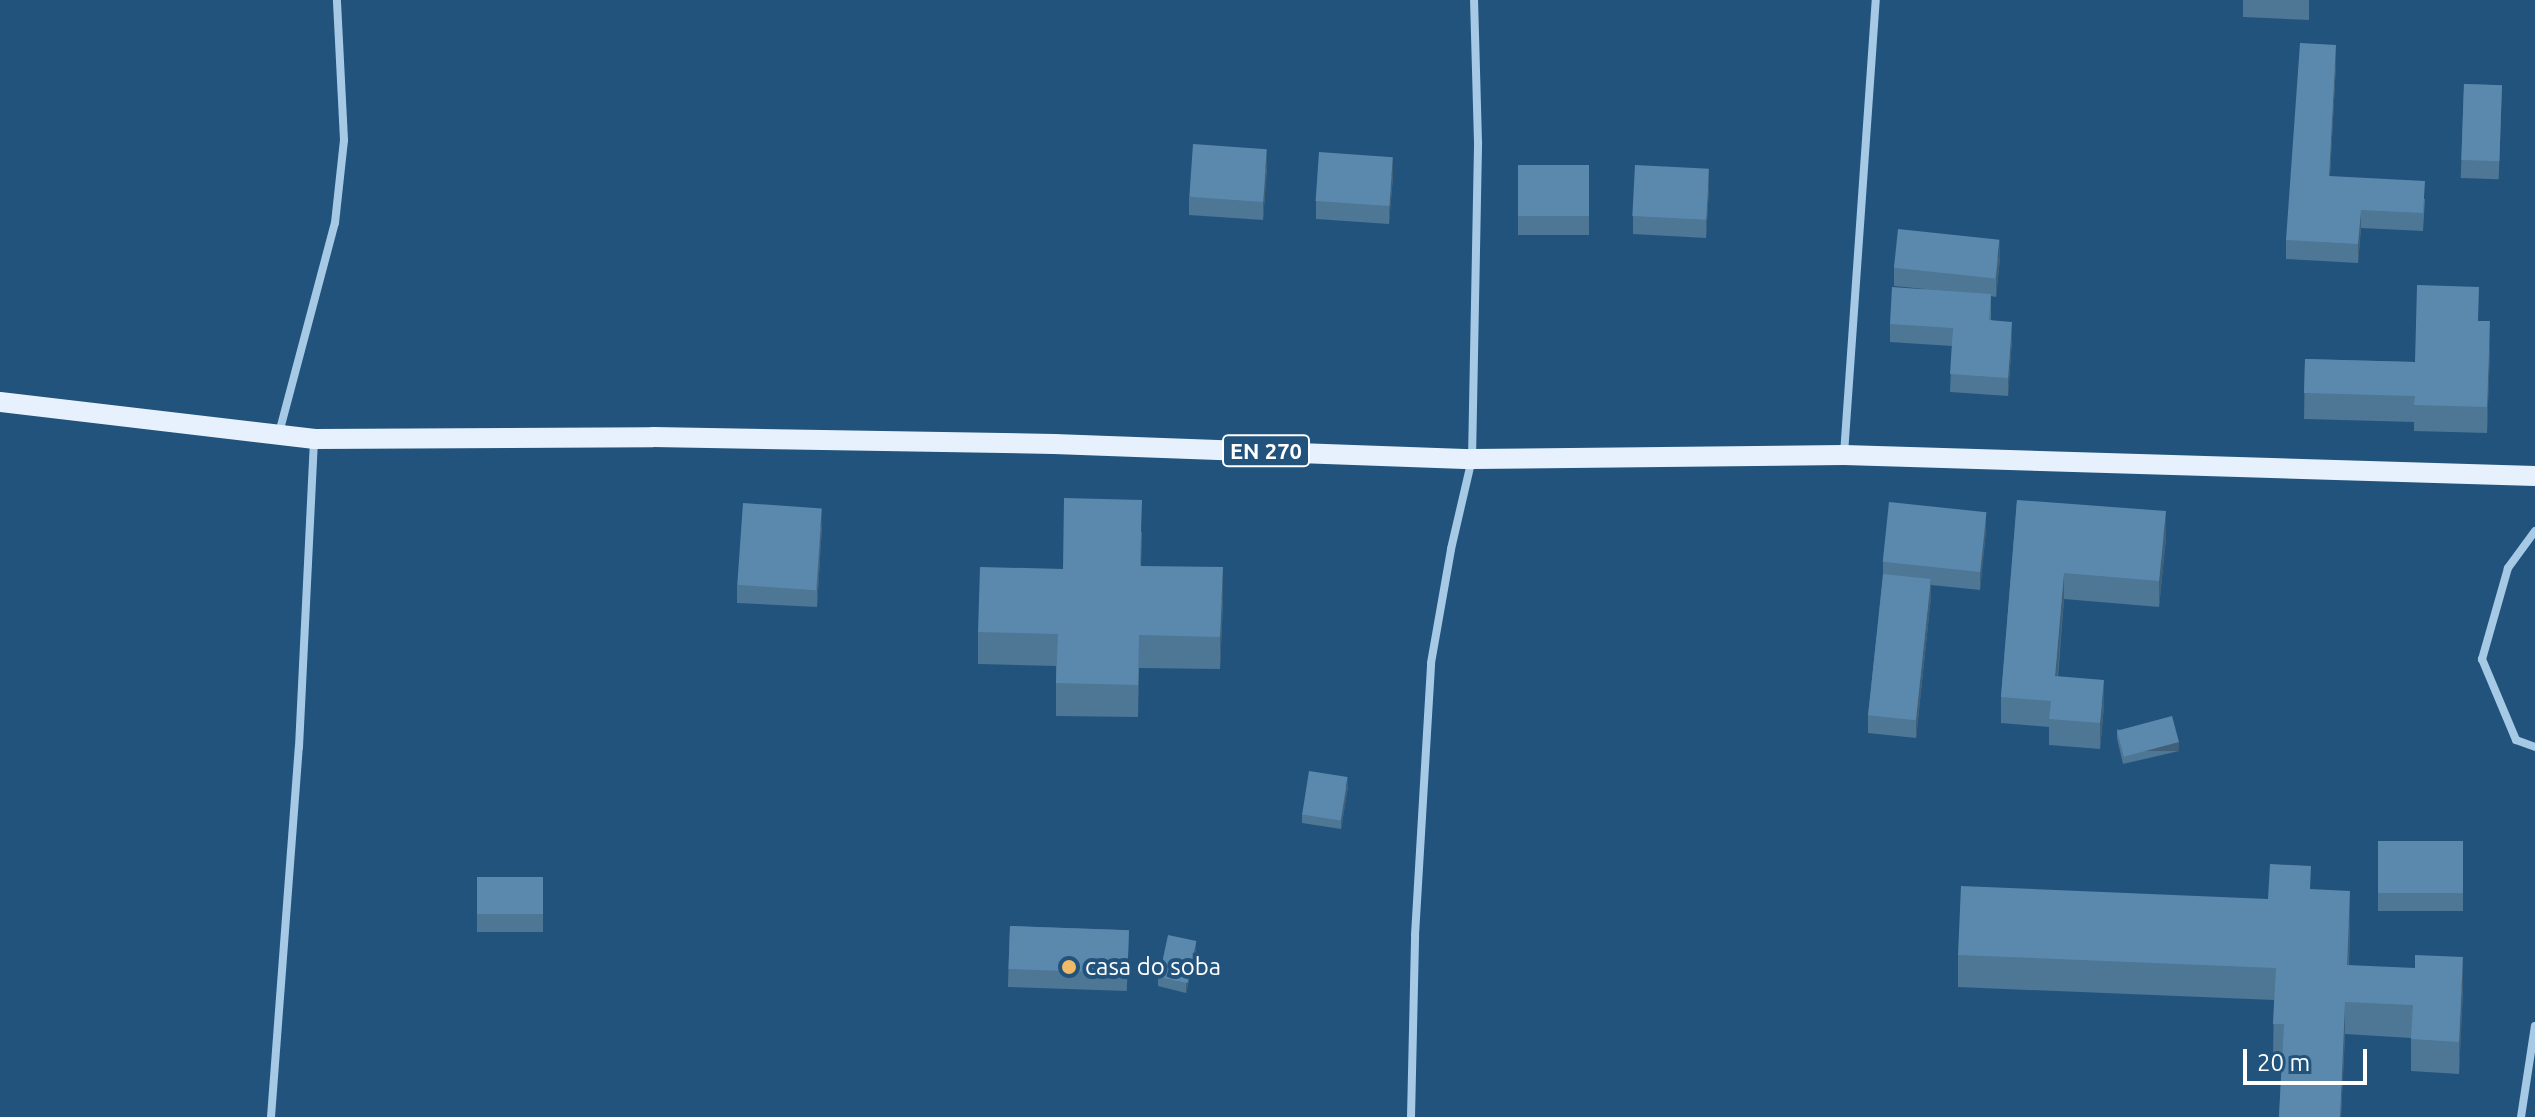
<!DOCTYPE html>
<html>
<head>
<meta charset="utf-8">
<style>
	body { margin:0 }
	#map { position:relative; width:2535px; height:1117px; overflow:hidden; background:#22537c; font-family:Ubuntu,sans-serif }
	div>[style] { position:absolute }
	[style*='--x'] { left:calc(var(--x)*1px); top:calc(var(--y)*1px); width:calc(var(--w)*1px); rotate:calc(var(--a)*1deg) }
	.minor>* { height:8px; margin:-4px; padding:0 4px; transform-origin:4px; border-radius:4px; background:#a6cae5 }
	.primary>* { height:20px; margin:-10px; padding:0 10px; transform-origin:10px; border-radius:10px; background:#e6f1fd }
	.wall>* { inset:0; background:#4e7695; transform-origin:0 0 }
	.shaded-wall>* { inset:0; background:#406079; transform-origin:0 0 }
	.building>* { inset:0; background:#5b89ad; transform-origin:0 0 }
	.dots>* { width:22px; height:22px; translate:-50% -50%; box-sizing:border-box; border:4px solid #22537c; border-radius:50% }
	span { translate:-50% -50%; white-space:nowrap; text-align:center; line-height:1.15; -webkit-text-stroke:8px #22537c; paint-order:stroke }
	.shield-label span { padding:2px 6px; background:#22537c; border:2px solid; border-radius:6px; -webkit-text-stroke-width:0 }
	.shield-label { font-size:22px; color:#fff; font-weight:700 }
	.poi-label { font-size:24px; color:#fff }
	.left { translate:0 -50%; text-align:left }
	.scale { position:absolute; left:2243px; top:1049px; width:124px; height:36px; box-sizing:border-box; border:4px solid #fff; border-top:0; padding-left:10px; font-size:24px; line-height:28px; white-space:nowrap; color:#fff; -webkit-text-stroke:6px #22537c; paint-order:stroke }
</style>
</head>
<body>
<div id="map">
	<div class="minor">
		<i style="--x:279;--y:433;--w:217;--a:-75.1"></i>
		<i style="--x:335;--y:223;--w:83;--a:-83.8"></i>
		<i style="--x:344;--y:140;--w:140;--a:-92.9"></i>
		<i style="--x:1844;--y:454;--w:455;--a:-86"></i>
		<i style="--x:2535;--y:531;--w:46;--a:126.1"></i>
		<i style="--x:2508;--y:568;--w:95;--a:105.9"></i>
		<i style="--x:2482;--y:659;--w:88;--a:67.2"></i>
		<i style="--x:2516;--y:740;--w:20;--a:20"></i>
		<i style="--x:271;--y:1117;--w:371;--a:-85.7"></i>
		<i style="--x:299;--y:747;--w:307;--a:-87.2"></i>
		<i style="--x:1411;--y:1117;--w:182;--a:-88.7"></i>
		<i style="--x:1415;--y:935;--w:272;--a:-86.6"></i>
		<i style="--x:1431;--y:663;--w:116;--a:-80"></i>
		<i style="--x:1451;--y:549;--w:92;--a:-76.9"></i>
		<i style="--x:1472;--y:459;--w:317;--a:-88.9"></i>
		<i style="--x:1478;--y:142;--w:142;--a:-91.6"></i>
		<i style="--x:2521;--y:1117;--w:92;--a:-81.3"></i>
	</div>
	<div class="primary">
		<i style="--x:0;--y:402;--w:317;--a:6.7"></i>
		<i style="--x:315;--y:439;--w:338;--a:-0.3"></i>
		<i style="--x:653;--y:437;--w:401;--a:1"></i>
		<i style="--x:1054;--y:444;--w:418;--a:2.1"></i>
		<i style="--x:1472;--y:459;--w:372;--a:-0.6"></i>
		<i style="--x:1844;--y:455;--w:691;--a:1.74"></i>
	</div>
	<div class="wall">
		<i style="clip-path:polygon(2243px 0,2309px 0,2309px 20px,2243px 17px)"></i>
		<i style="clip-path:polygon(2336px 63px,2330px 176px,2425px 199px,2423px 231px,2361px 228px,2358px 263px,2286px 259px,2286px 240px)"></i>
		<i style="left:2464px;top:84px;width:38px;height:94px;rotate:2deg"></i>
		<i style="left:1518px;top:165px;width:71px;height:70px"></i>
		<i style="clip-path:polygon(1267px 168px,1263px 220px,1189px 215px,1189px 197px)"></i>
		<i style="clip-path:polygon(1393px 176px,1389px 224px,1316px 219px,1316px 201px)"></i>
		<i style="clip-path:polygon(1709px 187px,1706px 238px,1633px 234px,1633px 216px)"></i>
		<i style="clip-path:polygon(2000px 258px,1996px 297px,1991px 296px,1991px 320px,2012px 340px,2008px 396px,1950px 392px,1952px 346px,1890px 342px,1890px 324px,1924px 289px,1894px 286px,1894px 268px)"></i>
		<i style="clip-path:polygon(2479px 321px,2490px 347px,2487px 433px,2414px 431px,2414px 422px,2304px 419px,2305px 359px,2415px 362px)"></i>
		<i style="clip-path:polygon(2017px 500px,2166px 537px,2159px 607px,2064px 599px,2058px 677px,2104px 706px,2100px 749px,2049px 745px,2049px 727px,2001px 723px,2001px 697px)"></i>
		<i style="clip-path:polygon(822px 526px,817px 607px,737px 603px,737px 585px)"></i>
		<i style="clip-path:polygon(1986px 530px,1980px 590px,1931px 585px,1931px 597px,1916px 738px,1868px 733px,1868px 715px,1883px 578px,1883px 562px)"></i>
		<i style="clip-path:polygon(1142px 532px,1141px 566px,1223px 600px,1220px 669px,1139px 668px,1138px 717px,1056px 716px,1056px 666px,978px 664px,978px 632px)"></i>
		<i style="clip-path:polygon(2117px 729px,2179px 751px,2123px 764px,2117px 738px)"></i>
		<i style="clip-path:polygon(1348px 786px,1341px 829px,1302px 823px,1302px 814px)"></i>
		<i style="left:2378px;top:841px;width:85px;height:70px"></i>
		<i style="left:477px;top:877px;width:66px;height:55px"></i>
		<i style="clip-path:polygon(2311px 889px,2350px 923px,2349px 965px,2463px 989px,2459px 1074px,2411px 1071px,2411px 1038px,2345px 1034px,2341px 1117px,2279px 1117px,2282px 1057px,2273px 1056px,2274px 1000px,1958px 987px,1958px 955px,2268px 899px)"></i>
		<i style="left:1010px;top:926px;width:119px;height:61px;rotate:2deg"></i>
		<i style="clip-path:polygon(1196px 950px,1186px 993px,1158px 986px,1158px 977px)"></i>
	</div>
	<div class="shaded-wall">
		<i style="clip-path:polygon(2336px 45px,2336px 63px,2329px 194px,2329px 176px)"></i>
		<i style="clip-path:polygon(1267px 149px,1267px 168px,1263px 220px,1263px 202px)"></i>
		<i style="clip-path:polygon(1393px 157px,1393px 176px,1389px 224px,1389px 206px)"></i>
		<i style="clip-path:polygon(1709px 169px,1709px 187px,1706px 238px,1706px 220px)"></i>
		<i style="clip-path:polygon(2361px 210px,2361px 228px,2358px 263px,2358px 244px)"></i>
		<i style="clip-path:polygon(2000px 239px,2000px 258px,1996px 297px,1996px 278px)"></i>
		<i style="clip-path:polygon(2490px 321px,2490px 347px,2487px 433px,2487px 407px)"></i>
		<i style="clip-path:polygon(2012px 322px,2012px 340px,2008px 396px,2008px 378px)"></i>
		<i style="clip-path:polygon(822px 508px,822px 526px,817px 607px,817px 589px)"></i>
		<i style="clip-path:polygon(2166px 511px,2166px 537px,2159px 607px,2159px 581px)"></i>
		<i style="clip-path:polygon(1986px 512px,1986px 530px,1980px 590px,1980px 571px)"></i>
		<i style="clip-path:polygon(1223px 567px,1223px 600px,1220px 669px,1220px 637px)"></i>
		<i style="clip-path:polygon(2064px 573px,2064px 599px,2055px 702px,2055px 676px)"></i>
		<i style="clip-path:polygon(1931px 579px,1931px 597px,1916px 738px,1916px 719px)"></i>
		<i style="clip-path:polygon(2104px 680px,2104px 706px,2100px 749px,2100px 723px)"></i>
		<i style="left:2179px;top:742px;width:9px;height:57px;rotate:90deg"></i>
		<i style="clip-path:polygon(1348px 777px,1348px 786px,1341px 829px,1341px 820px)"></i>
		<i style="clip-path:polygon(2350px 891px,2350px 923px,2347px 998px,2347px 965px)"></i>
		<i style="clip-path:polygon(1196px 941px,1196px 950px,1186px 993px,1186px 983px)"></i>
		<i style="clip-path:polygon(2463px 957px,2463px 989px,2459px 1074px,2459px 1042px)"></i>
		<i style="clip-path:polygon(2345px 1002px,2345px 1034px,2341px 1117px,2340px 1117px)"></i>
	</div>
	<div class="building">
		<i style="clip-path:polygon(2300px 43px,2336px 45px,2329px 176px,2425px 181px,2423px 213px,2361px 210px,2358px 244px,2286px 240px)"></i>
		<i style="left:2464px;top:84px;width:38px;height:76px;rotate:2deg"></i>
		<i style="left:1193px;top:144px;width:74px;height:53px;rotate:4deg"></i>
		<i style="left:1319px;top:152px;width:74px;height:49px;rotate:4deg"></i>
		<i style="left:1518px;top:165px;width:71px;height:51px"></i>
		<i style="left:1635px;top:165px;width:74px;height:51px;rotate:3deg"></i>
		<i style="left:1898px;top:229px;width:102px;height:39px;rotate:6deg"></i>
		<i style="clip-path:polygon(2417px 285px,2479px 287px,2478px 321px,2490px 321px,2487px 407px,2414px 405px,2415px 396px,2304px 393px,2305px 359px,2415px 362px)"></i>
		<i style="clip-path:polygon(1892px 287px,1991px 294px,1989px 320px,2012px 322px,2008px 378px,1950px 374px,1953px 328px,1890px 324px)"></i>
		<i style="clip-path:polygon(1064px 498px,1142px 500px,1140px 566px,1223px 567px,1220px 637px,1139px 635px,1138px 685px,1056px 683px,1058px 634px,978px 632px,980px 567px,1063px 569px)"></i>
		<i style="clip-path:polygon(2017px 500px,2166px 511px,2159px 581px,2064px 573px,2055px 676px,2104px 680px,2100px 723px,2049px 719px,2051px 701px,2001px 697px)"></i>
		<i style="left:1889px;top:502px;width:98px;height:60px;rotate:6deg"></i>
		<i style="left:743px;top:503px;width:79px;height:82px;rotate:4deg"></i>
		<i style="left:1883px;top:574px;width:48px;height:142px;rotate:6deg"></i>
		<i style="left:2172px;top:716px;width:27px;height:57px;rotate:75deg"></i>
		<i style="left:1309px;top:771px;width:39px;height:44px;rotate:9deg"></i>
		<i style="left:2378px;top:841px;width:85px;height:52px"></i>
		<i style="clip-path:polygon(2270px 864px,2311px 866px,2310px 889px,2350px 891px,2347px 965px,2415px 968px,2415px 955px,2463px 957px,2459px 1042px,2411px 1039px,2413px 1005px,2345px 1002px,2340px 1117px,2279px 1117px,2284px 1024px,2273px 1024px,2276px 968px,1958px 955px,1961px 886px,2268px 899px)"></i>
		<i style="left:477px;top:877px;width:66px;height:37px"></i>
		<i style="left:1010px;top:926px;width:119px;height:43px;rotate:2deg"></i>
		<i style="left:1168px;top:935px;width:29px;height:43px;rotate:12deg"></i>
	</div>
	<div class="dots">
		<i style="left:1069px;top:967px;background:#f1ba68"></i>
	</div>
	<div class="shield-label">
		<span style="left:1266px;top:451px">EN 270</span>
	</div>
	<div class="poi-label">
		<span class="left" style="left:1085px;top:967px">casa do soba</span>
	</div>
	<div class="scale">20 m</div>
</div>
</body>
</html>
